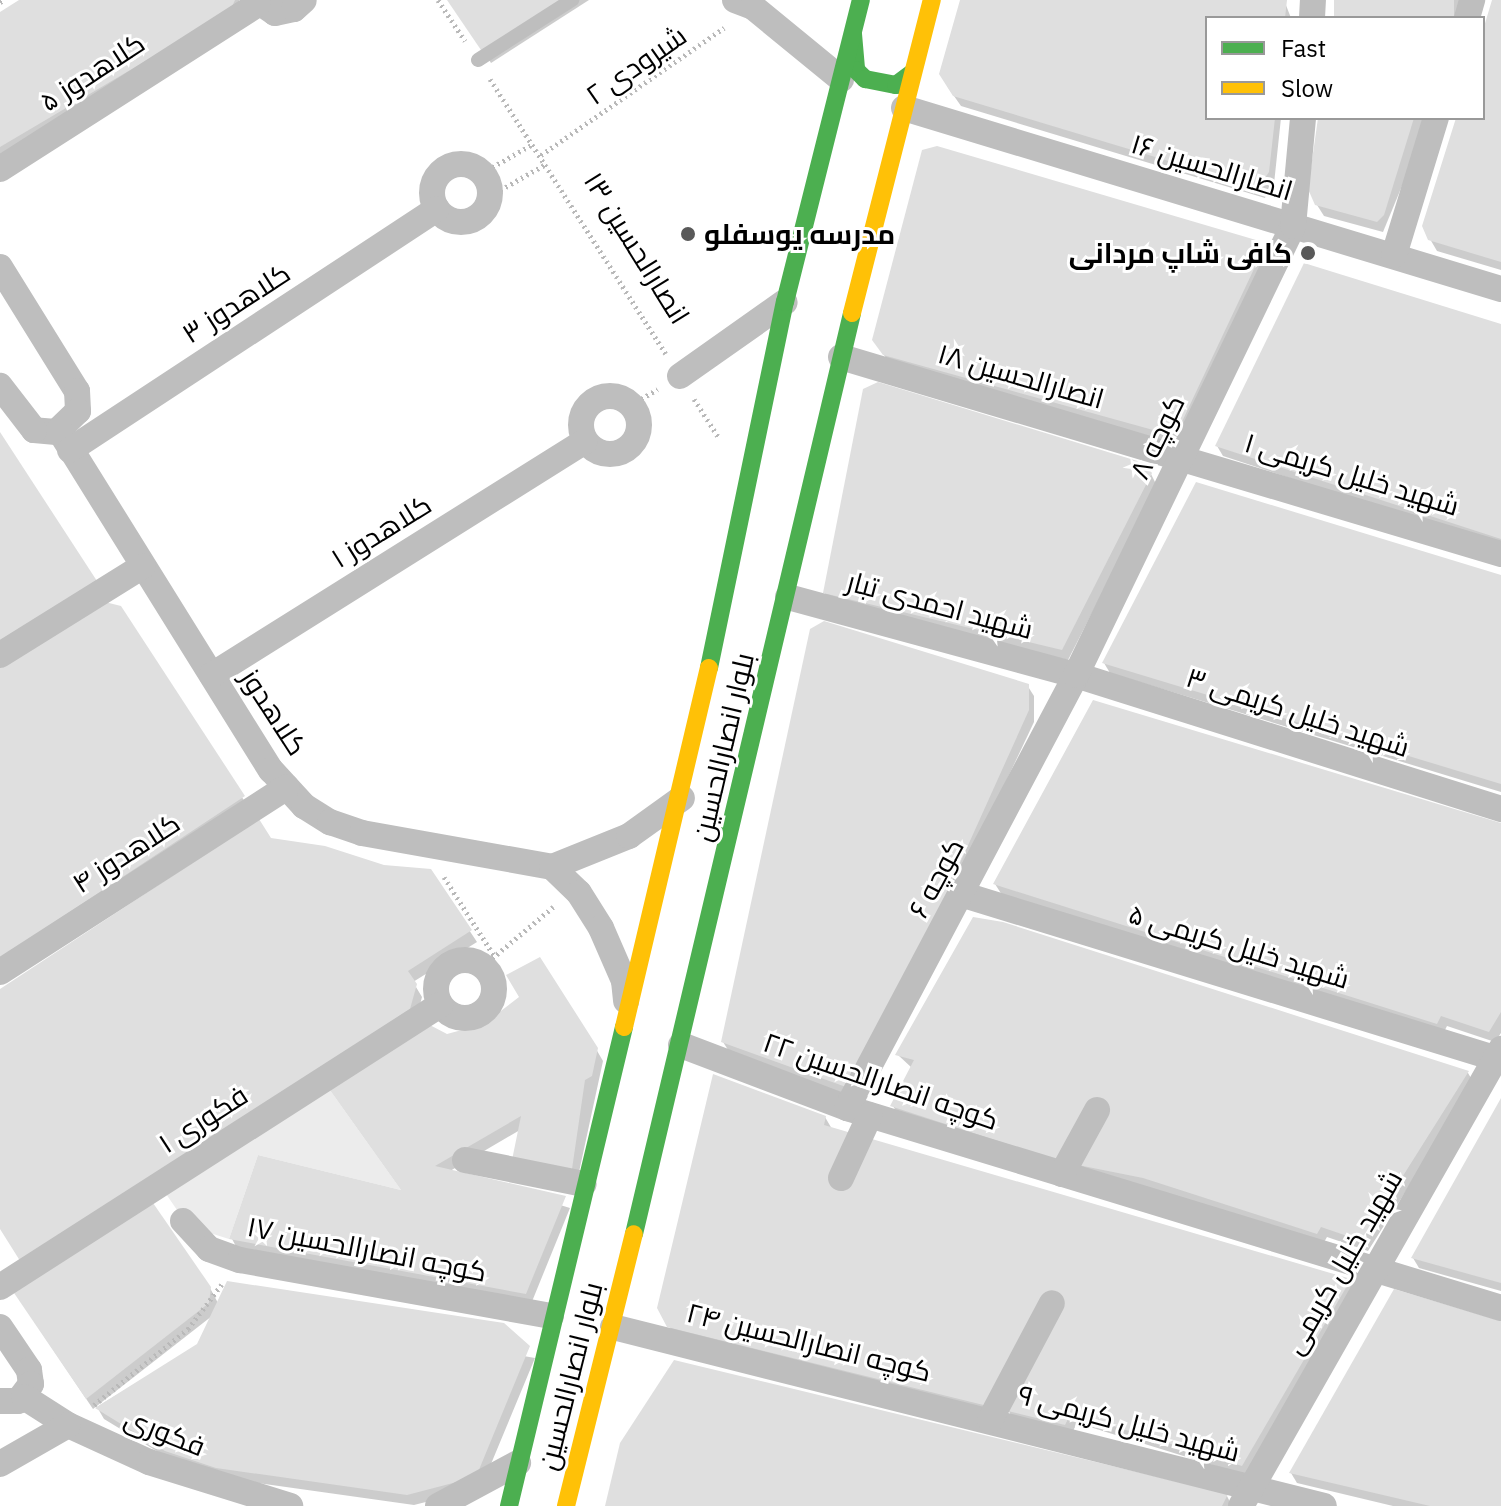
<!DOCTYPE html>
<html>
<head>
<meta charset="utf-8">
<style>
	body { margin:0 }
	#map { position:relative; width:1501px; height:1506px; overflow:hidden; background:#fff; font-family:"IBM Plex Sans",Cairo,sans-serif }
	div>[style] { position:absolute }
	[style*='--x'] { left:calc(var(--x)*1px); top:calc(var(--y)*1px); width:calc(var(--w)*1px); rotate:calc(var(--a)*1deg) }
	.green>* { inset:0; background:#ececec }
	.shadow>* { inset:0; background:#0003; transform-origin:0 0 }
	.building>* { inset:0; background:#dfdfdf; transform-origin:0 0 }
	.path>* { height:5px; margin-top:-2.5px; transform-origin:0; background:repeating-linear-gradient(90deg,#b9b9b9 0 2px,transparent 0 6px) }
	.lane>* { height:14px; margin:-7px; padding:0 7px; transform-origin:7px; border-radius:7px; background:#bebebe }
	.street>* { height:26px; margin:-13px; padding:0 13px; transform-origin:13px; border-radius:13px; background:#bebebe }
	.street>.ring { margin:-13px; padding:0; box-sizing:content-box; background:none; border:26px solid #bebebe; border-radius:50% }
	.fast>* { height:18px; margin:-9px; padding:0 9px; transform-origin:9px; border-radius:9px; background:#4caf50 }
	.slow>* { height:18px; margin:-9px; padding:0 9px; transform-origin:9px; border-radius:9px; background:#ffc107 }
	.dots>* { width:22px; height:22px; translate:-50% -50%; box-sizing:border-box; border:4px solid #fff; border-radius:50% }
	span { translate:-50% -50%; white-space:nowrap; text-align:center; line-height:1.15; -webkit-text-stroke:6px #fff; paint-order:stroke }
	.street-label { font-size:28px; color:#000 }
	.poi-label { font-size:28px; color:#000; font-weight:700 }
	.left { translate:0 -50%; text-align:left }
	.right { translate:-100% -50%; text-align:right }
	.legend { position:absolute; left:1205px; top:16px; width:280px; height:104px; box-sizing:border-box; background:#fff; border:2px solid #999; margin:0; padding:10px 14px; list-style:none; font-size:24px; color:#000 }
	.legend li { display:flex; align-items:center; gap:16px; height:40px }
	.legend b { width:40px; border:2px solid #999 }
</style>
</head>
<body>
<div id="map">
	<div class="green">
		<i style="clip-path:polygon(327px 1086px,401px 1190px,258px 1155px,229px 1239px,188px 1226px,164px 1191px)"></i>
	</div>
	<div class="shadow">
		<i style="clip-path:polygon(23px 0,239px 0,242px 6px,0 161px,0 14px)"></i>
		<i style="clip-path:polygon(451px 0,589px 0,491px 63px)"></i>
		<i style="clip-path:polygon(963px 0,1284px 0,1291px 18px,1207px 18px,1207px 118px,1281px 118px,1274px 184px,1265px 198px,961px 106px,947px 86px)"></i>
		<i style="left:1337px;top:0;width:125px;height:18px"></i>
		<i style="clip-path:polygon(1495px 0,1501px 0,1501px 270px,1437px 251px,1430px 239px,1458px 118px,1483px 118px,1483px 37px)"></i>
		<i style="clip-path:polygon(1320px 118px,1430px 118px,1383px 232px,1324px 216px,1317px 205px)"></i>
		<i style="clip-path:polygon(1254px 242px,1266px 266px,1184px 439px,1171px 443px,892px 366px,881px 351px)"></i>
		<i style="clip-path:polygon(1501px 326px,1501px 547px,1223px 456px,1217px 446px)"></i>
		<i style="clip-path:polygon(1151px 474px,1157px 486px,1068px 660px,831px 604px,825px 593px)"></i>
		<i style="clip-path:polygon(1501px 578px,1501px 792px,1110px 673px,1104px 663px)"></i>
		<i style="clip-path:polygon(119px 608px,249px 808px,0 973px,0 668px)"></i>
		<i style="clip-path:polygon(1027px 685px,1034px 696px,1034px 722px,905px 996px,852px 1097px,730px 1053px,723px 1042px)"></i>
		<i style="clip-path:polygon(1501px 825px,1501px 1033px,1495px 1042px,1447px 1026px,1443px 1034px,1002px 895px,995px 884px)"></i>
		<i style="clip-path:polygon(270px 840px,383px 867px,430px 871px,477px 942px,413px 982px,422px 997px,416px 1020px,0 1227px,0 991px)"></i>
		<i style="clip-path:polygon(447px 1036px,596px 1049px,603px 1061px,576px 1186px,520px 1130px,450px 1171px,570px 1208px,531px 1304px,238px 1250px,232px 1239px,404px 1192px)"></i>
		<i style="clip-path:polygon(898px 1055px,1468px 1073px,1474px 1083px,1368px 1251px,1327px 1237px,1323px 1244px,899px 1116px,893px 1106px,912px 1068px)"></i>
		<i style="clip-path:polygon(1501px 1102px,1501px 1291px,1419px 1268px,1413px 1258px)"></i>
		<i style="clip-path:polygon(825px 1117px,832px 1129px,1349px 1280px,1355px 1291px,1248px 1476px,1077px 1423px,1071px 1435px,1013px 1419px,1007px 1408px,993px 1414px,676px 1338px,659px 1308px)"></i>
		<i style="clip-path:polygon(210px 1288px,218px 1303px,535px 1358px,481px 1488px,414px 1505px,223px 1478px,173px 1461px,104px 1419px,97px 1407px,198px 1345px,212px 1316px,93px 1409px,21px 1302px)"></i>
		<i style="clip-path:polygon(1501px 1323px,1501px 1506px,1393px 1506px,1297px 1483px,1291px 1473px)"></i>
		<i style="clip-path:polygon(1227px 1496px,1232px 1506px,607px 1506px)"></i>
	</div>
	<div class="building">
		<i style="clip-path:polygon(19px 0,235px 0,230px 11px,0 147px,0 12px)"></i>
		<i style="clip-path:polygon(447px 0,565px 0,483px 53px)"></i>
		<i style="clip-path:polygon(960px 0,1287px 0,1285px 18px,1207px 18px,1207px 118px,1275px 118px,1269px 172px,1258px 188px,953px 96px,939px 74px)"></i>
		<i style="left:1334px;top:0;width:120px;height:18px"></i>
		<i style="clip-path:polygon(1492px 0,1501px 0,1501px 262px,1428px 240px,1422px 226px,1456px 118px,1483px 118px,1483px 30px)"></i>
		<i style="clip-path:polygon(1318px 118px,1414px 118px,1384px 215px,1377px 222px,1315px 205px,1308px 189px)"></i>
		<i style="clip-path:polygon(937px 146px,1256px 240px,1261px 254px,1179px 428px,1164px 433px,883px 355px,872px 340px,922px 150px)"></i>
		<i style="clip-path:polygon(1304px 263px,1501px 324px,1501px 539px,1215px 446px)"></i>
		<i style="clip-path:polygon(878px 382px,1144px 463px,1152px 473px,1062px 650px,823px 593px,863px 389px)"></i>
		<i style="clip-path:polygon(0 432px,97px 581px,0 642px)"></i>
		<i style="clip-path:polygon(1196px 482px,1501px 575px,1501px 784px,1102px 663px)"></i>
		<i style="clip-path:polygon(105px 602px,121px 606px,245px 796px,0 958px,0 666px)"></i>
		<i style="clip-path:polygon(824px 621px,1029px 684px,1029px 710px,942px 903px,846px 1087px,721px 1042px,810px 629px)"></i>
		<i style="clip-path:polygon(1093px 700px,1501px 823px,1501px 1012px,1489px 1032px,1441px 1016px,1437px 1024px,993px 884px)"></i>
		<i style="clip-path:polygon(259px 819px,271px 838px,325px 846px,384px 865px,431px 869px,472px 930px,408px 971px,417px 984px,410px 1009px,22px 1264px,0 1229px,0 989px)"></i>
		<i style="clip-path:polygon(973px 917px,1003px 922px,1469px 1071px,1362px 1241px,1321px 1227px,1317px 1234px,1143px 1178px,1063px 1162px,890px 1106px,914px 1060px,895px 1055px)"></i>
		<i style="clip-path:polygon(540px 957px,598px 1048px,592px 1076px,585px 1080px,571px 1176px,512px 1160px,521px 1116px,435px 1166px,566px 1196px,526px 1294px,229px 1239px,258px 1155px,401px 1190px,327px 1086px,426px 1023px,447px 1034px,484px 1024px,519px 997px,506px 975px)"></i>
		<i style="clip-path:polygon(713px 1074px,826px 1116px,824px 1125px,1351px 1279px,1242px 1466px,1071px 1413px,1065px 1425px,667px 1327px,657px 1308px)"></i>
		<i style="clip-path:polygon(1501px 1098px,1501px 1283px,1411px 1258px)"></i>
		<i style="clip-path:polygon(151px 1200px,211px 1287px,209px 1303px,86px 1399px,12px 1290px)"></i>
		<i style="clip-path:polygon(227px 1281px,504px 1323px,530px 1346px,476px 1477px,407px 1495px,216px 1468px,165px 1451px,95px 1408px,197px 1344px)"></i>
		<i style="clip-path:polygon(1394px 1289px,1501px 1321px,1501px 1506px,1430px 1506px,1289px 1473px)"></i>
		<i style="clip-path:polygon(674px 1360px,1228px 1494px,1222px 1506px,605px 1506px,620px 1443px)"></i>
	</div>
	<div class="path">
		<i style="--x:438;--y:0;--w:49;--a:56.6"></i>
		<i style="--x:0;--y:2;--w:4;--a:-27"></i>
		<i style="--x:490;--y:79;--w:326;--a:57.4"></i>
		<i style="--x:541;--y:155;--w:223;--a:-34.8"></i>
		<i style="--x:482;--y:173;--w:59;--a:-29.6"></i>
		<i style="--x:490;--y:196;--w:64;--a:-29.7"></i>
		<i style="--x:694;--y:399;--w:46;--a:57.3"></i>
		<i style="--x:631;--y:405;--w:31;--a:-31"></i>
		<i style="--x:444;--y:877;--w:95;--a:57.5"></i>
		<i style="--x:483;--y:966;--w:92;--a:-40.1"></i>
		<i style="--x:94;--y:1405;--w:121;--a:-39"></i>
		<i style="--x:188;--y:1329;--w:56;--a:-52.9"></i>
	</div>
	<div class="lane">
		<i style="--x:478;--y:60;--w:112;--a:-32.6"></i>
	</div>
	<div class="street">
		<i style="--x:256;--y:0;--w:23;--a:34"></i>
		<i style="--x:275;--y:13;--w:19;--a:-12"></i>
		<i style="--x:294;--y:9;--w:13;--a:-42"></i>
		<i style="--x:735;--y:0;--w:19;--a:21"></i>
		<i style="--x:753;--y:7;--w:114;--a:39.3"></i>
		<i style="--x:1312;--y:18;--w:18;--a:-87"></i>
		<i style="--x:1467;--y:18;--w:19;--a:-74"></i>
		<i style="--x:904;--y:108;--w:624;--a:16.87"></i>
		<i class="ring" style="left:432px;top:164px;width:32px;height:32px"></i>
		<i style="--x:0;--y:169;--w:306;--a:-32.6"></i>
		<i style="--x:1394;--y:255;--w:143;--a:-73"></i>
		<i style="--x:0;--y:267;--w:146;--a:58.2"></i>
		<i style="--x:77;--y:391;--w:20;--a:87"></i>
		<i style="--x:78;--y:411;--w:30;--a:136"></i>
		<i style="--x:56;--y:432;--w:22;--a:-175"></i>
		<i style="--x:34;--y:430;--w:56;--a:-127.7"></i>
		<i style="--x:841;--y:357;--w:689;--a:16.62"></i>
		<i style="--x:680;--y:376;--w:128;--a:-35.2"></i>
		<i class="ring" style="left:581px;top:396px;width:32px;height:32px"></i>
		<i style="--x:59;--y:430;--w:401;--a:58.1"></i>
		<i style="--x:271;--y:770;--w:49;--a:47.5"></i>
		<i style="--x:304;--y:806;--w:31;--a:32"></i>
		<i style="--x:330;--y:822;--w:34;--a:19"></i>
		<i style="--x:362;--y:833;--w:193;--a:10.1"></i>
		<i style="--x:552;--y:867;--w:83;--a:-21.9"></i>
		<i style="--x:629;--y:836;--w:65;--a:-35.6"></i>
		<i style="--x:70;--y:450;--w:439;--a:-33.3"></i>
		<i style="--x:788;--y:597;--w:298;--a:15.2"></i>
		<i style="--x:1076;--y:675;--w:446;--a:17.5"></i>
		<i style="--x:0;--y:655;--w:168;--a:-31.9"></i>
		<i style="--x:212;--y:675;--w:440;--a:-32.1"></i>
		<i style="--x:552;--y:867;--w:37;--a:44"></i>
		<i style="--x:579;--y:893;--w:41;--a:57.8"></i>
		<i style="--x:601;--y:928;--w:58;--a:66.5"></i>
		<i style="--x:624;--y:981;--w:20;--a:84"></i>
		<i style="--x:964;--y:895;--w:562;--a:17.08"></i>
		<i class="ring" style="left:436px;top:960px;width:32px;height:32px"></i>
		<i style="--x:0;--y:972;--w:341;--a:-32.8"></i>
		<i style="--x:681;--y:1045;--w:178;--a:20.8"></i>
		<i style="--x:847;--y:1108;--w:684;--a:17"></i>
		<i style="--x:847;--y:1108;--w:490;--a:-62.1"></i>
		<i style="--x:1076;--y:675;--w:499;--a:-64.2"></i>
		<i style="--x:1293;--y:226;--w:108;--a:-84.7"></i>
		<i style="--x:465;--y:1160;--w:121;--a:11.4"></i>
		<i style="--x:1062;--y:1174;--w:73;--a:-61.3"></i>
		<i style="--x:841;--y:1178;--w:69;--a:-65.3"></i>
		<i style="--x:183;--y:1221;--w:38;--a:47"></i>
		<i style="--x:209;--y:1249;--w:33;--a:20"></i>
		<i style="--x:240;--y:1260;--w:316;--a:10.2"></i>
		<i style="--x:0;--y:1287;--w:523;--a:-32.66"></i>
		<i style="--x:0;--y:1327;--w:52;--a:56"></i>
		<i style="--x:29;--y:1370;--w:14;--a:82"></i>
		<i style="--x:31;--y:1384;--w:21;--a:127"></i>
		<i style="--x:18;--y:1401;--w:18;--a:180"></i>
		<i style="--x:613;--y:1327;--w:733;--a:14.13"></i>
		<i style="--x:24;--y:1397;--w:52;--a:32.5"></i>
		<i style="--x:68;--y:1425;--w:89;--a:24.6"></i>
		<i style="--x:149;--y:1462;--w:148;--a:17.3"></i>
		<i style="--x:990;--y:1420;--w:132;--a:-62.1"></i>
		<i style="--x:0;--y:1464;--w:78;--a:-29.8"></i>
		<i style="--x:438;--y:1506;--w:91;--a:-28.3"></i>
		<i style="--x:1241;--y:1506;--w:526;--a:-60.36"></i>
	</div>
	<div class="fast">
		<i style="--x:853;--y:34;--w:36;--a:85"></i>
		<i style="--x:856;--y:70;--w:13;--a:45"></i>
		<i style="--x:865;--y:79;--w:32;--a:11"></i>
		<i style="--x:896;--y:85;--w:21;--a:-37"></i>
		<i style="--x:709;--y:668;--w:374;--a:-78.3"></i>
		<i style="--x:785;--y:302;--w:311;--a:-75.9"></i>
		<i style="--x:634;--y:1234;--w:946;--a:-76.68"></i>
		<i style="--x:509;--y:1506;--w:493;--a:-76.5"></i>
	</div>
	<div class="slow">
		<i style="--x:852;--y:313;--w:323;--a:-75.7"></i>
		<i style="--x:624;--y:1027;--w:369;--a:-76.7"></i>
		<i style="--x:566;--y:1506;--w:280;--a:-76"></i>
	</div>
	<div class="dots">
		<i style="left:688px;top:234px;background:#595959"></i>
		<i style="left:1308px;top:253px;background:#595959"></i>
	</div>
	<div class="street-label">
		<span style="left:636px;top:65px;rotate:-35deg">شیرودی ۲</span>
		<span style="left:92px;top:72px;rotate:-33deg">کلاهدوز ۵</span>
		<span style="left:1212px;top:167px;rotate:17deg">انصارالحسین ۱۶</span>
		<span style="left:637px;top:248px;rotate:58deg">انصارالحسین ۱۳</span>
		<span style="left:236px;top:303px;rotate:-33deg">کلاهدوز ۳</span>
		<span style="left:1021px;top:376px;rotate:16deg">انصارالحسین ۱۸</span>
		<span style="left:1157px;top:437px;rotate:-64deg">کوچه ۸</span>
		<span style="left:1352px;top:474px;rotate:17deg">شهید خلیل کریمی ۱</span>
		<span style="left:381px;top:531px;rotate:-32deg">کلاهدوز ۱</span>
		<span style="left:940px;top:605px;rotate:15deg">شهید احمدی تبار</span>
		<span style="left:274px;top:712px;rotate:57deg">کلاهدوز</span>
		<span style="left:1298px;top:712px;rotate:18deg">شهید خلیل کریمی ۳</span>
		<span style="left:723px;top:747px;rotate:-77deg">بلوار انصارالحسین</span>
		<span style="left:126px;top:853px;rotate:-33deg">کلاهدوز ۴</span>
		<span style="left:936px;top:878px;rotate:-62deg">کوچه ۶</span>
		<span style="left:1239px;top:946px;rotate:17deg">شهید خلیل کریمی ۵</span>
		<span style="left:881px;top:1081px;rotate:19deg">کوچه انصارالحسین ۲۲</span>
		<span style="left:203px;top:1119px;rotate:-33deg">فکوری ۱</span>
		<span style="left:367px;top:1249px;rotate:11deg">کوچه انصارالحسین ۱۷</span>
		<span style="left:1343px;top:1262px;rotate:-60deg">شهید خلیل کریمی</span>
		<span style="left:809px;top:1342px;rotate:14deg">کوچه انصارالحسین ۲۴</span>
		<span style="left:570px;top:1376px;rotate:-76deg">بلوار انصارالحسین</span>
		<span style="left:1129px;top:1423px;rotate:15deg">شهید خلیل کریمی ۹</span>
		<span style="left:165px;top:1432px;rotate:22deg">فکوری</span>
	</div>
	<div class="poi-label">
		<span class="left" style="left:704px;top:234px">مدرسه یوسفلو</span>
		<span class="right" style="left:1292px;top:253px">کافى شاپ مردانى</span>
	</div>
	<ul class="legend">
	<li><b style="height:10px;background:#4caf50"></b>Fast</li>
	<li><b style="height:10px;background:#ffc107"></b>Slow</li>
	</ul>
</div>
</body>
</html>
